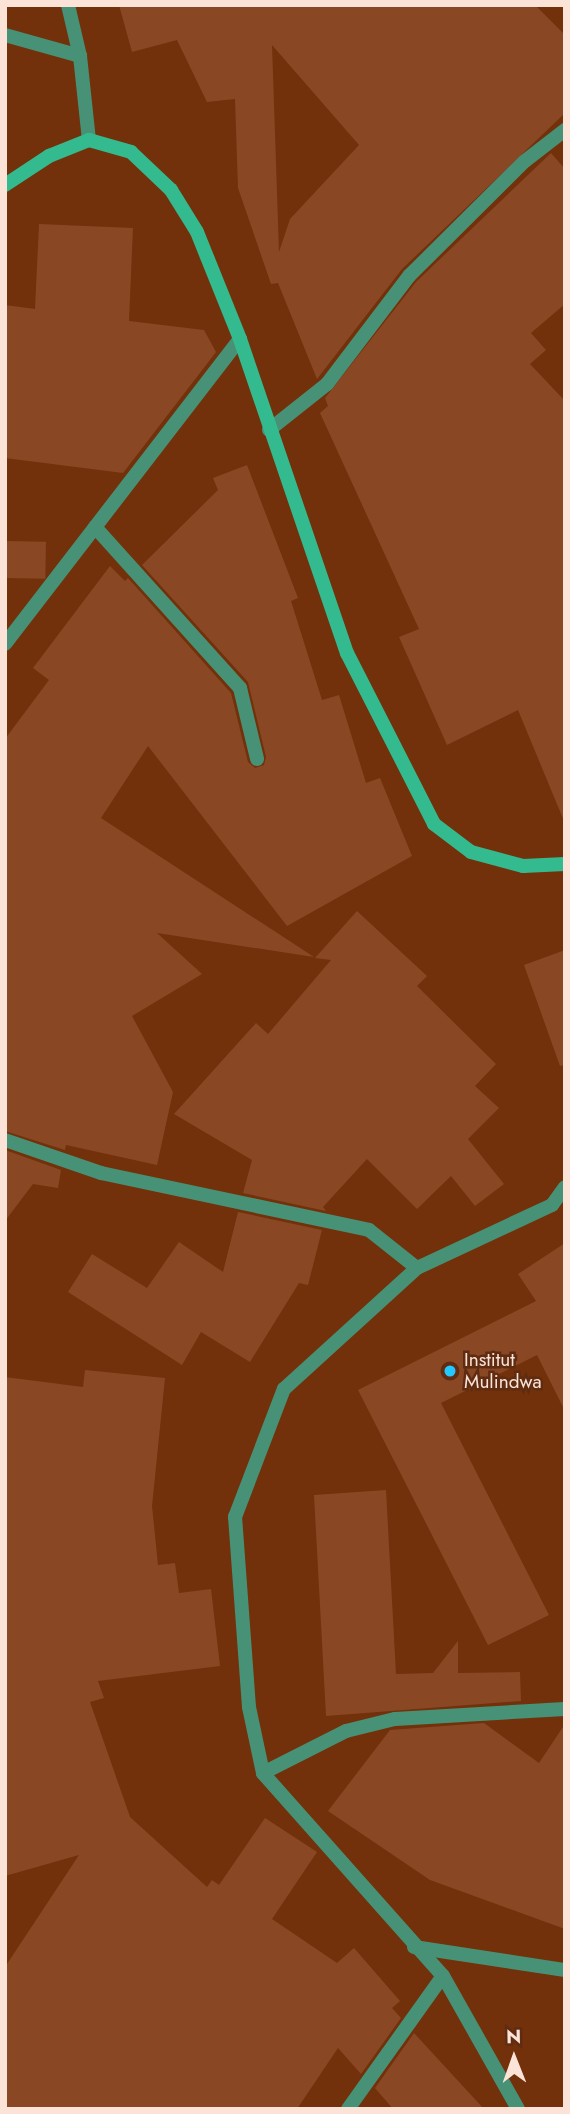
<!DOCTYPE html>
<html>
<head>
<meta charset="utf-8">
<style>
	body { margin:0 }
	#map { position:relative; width:570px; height:2114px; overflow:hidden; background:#72310a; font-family:Jost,sans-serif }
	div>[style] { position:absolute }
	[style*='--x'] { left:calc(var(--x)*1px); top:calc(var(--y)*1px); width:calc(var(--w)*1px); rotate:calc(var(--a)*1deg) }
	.building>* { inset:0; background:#8a4724; transform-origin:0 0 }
	.street>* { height:14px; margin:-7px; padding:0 7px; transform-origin:7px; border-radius:7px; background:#479276 }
	.secondary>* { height:14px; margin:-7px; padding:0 7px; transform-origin:7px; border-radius:7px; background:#33bb8f }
	.dots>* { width:19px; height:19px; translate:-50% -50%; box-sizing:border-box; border:4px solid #5f2c11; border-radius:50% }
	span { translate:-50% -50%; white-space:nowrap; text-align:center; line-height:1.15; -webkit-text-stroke:5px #5f2c11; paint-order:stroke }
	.poi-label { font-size:19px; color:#fbe3d8 }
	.left { translate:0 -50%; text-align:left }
	.frame { position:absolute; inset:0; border:7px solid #fbe3d8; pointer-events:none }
	.north { position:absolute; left:479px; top:2023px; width:70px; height:70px; -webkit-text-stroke:5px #5f2c11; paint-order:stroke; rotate:359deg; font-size:19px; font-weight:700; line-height:28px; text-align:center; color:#fbe3d8 }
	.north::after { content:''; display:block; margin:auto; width:24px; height:32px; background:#fbe3d8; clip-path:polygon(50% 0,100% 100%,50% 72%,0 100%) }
</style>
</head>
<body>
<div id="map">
	<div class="building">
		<i style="clip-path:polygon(evenodd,119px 5px,535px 5px,565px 35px,565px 113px,402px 269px,317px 379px,278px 283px,271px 284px,238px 188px,235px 99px,207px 102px,177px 40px,132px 52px,119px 5px,272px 45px,359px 145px,290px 219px,279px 252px,272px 45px)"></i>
		<i style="clip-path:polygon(551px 153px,565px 169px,565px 304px,531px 333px,546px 350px,530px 364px,565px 401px,564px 821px,518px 710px,447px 745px,399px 637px,419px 629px,320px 413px,328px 406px,325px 398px,416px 282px)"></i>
		<i style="clip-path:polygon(39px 224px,133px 228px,129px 321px,204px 330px,216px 352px,123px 473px,5px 458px,5px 305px,35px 309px)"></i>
		<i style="clip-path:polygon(247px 465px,298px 598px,291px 601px,322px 700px,339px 695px,366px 783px,380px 778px,412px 856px,287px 926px,148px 746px,101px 818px,314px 957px,157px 933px,202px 974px,132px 1016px,173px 1092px,157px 1165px,66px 1145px,65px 1150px,5px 1131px,5px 739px,49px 680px,33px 668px,110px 566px,125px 581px,128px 578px,231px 693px,248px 762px,255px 768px,264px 765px,266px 757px,248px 682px,142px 565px,218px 490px,213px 478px)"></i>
		<i style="left:5px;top:541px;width:41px;height:37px;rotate:1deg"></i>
		<i style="clip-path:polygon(357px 911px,427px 976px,417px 986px,496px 1064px,475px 1086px,499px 1108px,468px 1139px,504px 1184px,475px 1206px,451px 1176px,417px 1209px,367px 1159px,323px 1207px,326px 1211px,243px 1193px,252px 1160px,174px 1114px,256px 1023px,268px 1034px,331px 960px,315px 958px)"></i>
		<i style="clip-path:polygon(565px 950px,565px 1065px,560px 1066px,524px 965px)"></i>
		<i style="clip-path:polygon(5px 1150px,61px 1170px,58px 1188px,33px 1184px,5px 1221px)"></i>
		<i style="clip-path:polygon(238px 1212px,322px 1230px,308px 1285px,299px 1283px,250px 1362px,201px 1332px,182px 1365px,68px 1292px,92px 1254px,147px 1288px,179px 1242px,223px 1272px)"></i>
		<i style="clip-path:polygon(565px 1243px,565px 1411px,537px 1355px,441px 1403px,549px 1615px,488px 1645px,358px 1390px,536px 1301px,518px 1274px)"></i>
		<i style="clip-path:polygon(85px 1370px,165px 1378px,152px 1506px,158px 1565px,175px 1563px,179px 1593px,211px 1589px,220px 1666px,98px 1681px,104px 1698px,90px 1702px,130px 1817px,207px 1887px,212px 1880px,219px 1885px,265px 1818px,317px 1852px,272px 1919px,337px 1963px,354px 1948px,400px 2001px,392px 2008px,401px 2018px,361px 2074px,338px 2048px,297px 2109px,5px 2109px,5px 1967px,79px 1855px,5px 1876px,5px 1377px,83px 1387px)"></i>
		<i style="clip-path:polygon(386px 1490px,396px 1674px,433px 1673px,458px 1641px,458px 1673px,520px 1672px,521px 1701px,326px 1716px,314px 1495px)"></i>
		<i style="clip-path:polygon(484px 1723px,539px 1763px,565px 1724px,565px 1929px,430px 1880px,328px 1811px,390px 1730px)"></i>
		<i style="clip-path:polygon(414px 2033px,484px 2109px,393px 2109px,375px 2088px)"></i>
	</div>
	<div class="street">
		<i style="--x:68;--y:5;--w:52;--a:76.8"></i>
		<i style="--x:80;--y:56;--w:84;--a:83.9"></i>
		<i style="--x:5;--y:35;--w:78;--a:15.6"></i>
		<i style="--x:269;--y:430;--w:74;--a:-38.4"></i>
		<i style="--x:327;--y:384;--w:136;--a:-52.8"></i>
		<i style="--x:409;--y:276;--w:163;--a:-44.8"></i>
		<i style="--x:525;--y:161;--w:51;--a:-37.8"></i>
		<i style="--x:95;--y:527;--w:217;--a:48"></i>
		<i style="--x:240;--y:688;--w:73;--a:76.5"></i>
		<i style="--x:5;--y:644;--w:385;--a:-52.4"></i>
		<i style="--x:5;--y:1140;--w:102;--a:19"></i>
		<i style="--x:101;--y:1173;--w:274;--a:12"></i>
		<i style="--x:369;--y:1230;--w:61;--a:38.4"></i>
		<i style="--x:263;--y:1773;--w:93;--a:-26.8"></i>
		<i style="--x:346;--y:1731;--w:50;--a:-13.8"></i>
		<i style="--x:395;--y:1719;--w:170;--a:-3.4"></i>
		<i style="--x:414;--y:1947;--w:153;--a:8.7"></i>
		<i style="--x:348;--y:2109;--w:163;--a:-54.5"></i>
		<i style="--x:518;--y:2109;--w:153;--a:-119.4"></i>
		<i style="--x:443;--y:1976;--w:271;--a:-131.6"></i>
		<i style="--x:263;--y:1773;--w:67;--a:-102"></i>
		<i style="--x:249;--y:1707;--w:191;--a:-94.2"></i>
		<i style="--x:235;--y:1517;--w:137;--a:-69.1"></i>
		<i style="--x:284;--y:1389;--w:180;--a:-42.3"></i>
		<i style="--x:417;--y:1268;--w:149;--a:-25"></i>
		<i style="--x:552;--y:1205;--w:22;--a:-54"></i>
	</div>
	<div class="secondary">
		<i style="--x:5;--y:185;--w:53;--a:-33.4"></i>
		<i style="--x:49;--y:156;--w:43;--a:-21.8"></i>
		<i style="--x:89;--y:140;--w:44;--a:15.9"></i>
		<i style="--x:131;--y:152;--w:55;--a:43.5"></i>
		<i style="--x:171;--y:190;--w:49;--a:58.2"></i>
		<i style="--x:197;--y:232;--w:115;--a:68.1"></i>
		<i style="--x:240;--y:339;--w:332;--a:71.2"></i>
		<i style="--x:347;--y:653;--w:192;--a:63"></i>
		<i style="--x:434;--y:824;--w:46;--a:37.1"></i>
		<i style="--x:471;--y:852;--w:54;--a:15.1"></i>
		<i style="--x:523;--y:866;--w:42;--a:-2.7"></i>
	</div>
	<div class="dots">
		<i style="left:450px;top:1371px;background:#22c9fe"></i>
	</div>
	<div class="poi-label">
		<span class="left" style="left:464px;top:1371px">Institut<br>Mulindwa</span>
	</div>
	<div class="frame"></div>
	<div class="north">N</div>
</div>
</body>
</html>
